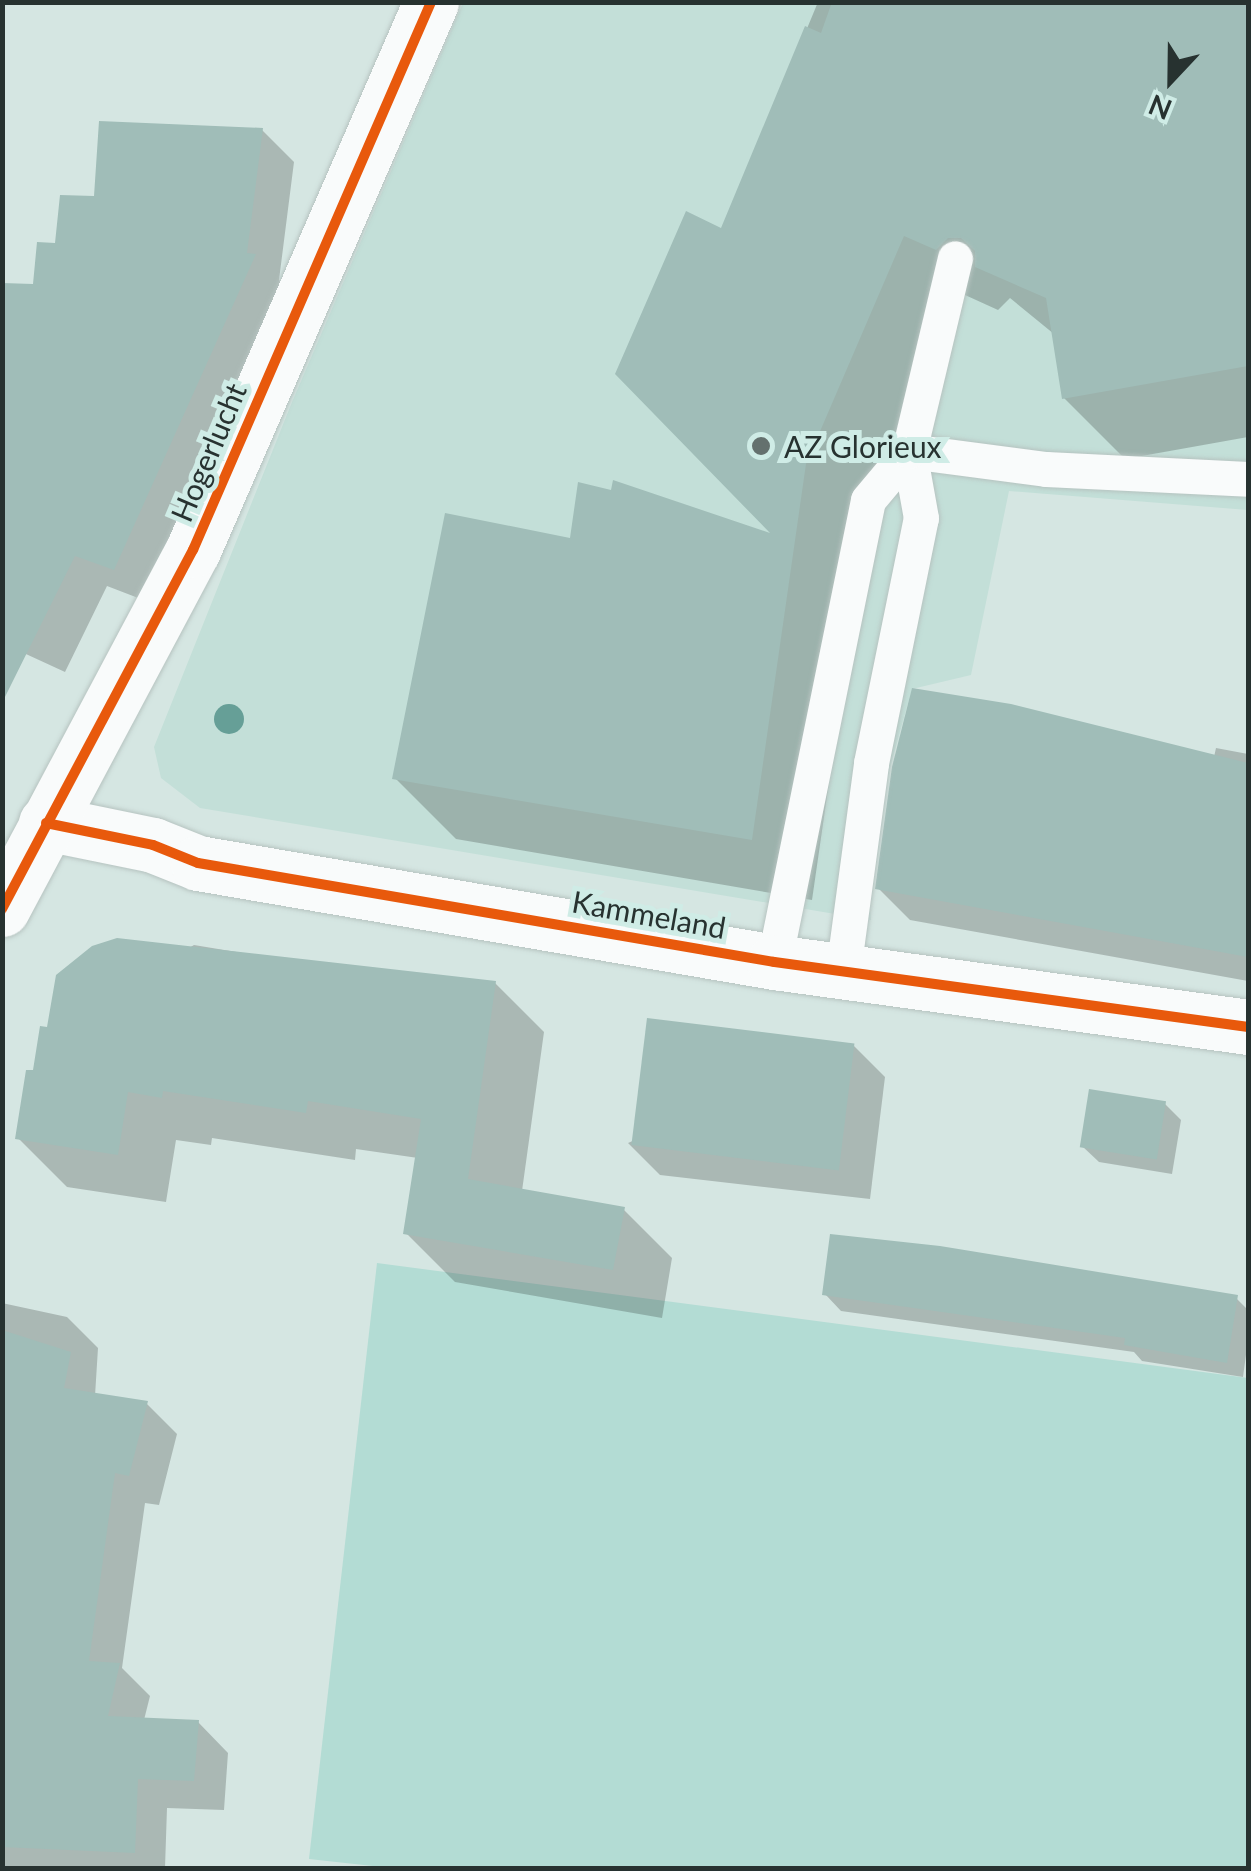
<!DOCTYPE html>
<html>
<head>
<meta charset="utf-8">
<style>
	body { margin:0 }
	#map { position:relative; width:1251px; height:1871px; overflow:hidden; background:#d5e6e2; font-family:Lato,sans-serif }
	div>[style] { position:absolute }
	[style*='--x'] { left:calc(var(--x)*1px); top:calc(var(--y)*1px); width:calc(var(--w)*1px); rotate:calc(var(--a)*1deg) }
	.built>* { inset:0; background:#c3dfd8 }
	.green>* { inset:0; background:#b3dcd4 }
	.shadow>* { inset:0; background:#0003 }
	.building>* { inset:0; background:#a0bdb8; transform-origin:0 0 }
	.roads { filter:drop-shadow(0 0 2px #b6c3c0) drop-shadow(0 0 2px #b6c3c0) }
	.service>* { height:35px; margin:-17.5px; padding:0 17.5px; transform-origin:17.5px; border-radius:17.5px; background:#f9fbfb }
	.minor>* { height:55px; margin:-27.5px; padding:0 27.5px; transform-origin:27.5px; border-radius:27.5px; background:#f9fbfb }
	.tertiary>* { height:55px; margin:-27.5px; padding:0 27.5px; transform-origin:27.5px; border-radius:27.5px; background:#f9fbfb }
	.cycleway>* { height:10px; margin:-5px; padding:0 5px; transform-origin:5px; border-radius:5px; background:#e8590c }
	.trees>* { width:30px; height:30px; margin:-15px; border-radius:50%; background:#669f97 }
	.dots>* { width:28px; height:28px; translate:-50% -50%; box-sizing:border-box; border:5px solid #cfece6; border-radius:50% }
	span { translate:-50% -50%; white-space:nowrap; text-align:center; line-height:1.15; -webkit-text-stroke:10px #cfece6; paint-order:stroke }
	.poi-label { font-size:30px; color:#273230 }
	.left { translate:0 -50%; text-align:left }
	.street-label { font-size:30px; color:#273230 }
	.frame { position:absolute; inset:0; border:5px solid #273230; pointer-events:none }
	.north { position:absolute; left:1121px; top:30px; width:100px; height:100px; -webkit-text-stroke:8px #cfece6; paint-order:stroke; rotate:202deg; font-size:28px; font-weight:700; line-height:40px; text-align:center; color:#273230 }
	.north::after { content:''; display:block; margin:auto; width:35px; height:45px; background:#273230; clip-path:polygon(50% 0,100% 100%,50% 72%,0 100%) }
</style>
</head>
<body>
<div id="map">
	<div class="built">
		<i style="clip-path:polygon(463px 3px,1248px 3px,1248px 510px,1009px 491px,971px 675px,912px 689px,885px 786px,868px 887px,871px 920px,200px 808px,161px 778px,154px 747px,292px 402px)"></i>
	</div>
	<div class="green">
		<i style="clip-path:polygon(377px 1263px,1248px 1378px,1248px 1868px,391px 1868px,309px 1859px)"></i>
	</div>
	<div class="shadow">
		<i style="clip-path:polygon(818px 2px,1248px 2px,1248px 437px,1125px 459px,1064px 398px,1054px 334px,1010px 298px,998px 310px,965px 295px,866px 526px,812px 900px,456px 839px,395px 778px,573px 541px,779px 539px,723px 231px)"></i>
		<i style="clip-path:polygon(262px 130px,294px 162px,279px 280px,287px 288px,146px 601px,107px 586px,65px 672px,2px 643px,35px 286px,57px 246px,96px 199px)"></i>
		<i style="clip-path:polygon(1216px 748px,1248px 754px,1248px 981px,910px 920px,878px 888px,1214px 757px)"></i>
		<i style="clip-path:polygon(194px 945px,370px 974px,495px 983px,544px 1032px,522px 1191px,623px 1209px,672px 1258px,662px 1318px,455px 1282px,406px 1233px,418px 1158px,356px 1149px,355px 1160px,212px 1138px,211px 1145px,176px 1140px,166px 1202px,67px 1187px,18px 1138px,49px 1030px)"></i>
		<i style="clip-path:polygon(853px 1045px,885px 1077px,870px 1199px,660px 1175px,628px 1143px)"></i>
		<i style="clip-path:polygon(1165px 1104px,1181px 1120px,1172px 1174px,1099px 1162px,1082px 1146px)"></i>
		<i style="clip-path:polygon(825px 1294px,1236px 1298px,1248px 1310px,1248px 1340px,1243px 1377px,1142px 1361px,1134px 1352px,841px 1311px)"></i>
		<i style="clip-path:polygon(2px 1303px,67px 1317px,98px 1348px,95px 1396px,147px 1404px,177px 1434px,159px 1505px,145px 1503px,122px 1668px,150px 1696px,144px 1720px,198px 1722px,228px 1753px,224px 1810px,167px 1808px,165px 1868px,2px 1868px)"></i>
	</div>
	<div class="building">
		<i style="clip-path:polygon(832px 2px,1248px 2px,1248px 366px,1062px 399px,1046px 298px,975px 267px,975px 251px,961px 238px,948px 238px,936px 250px,904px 236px,806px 464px,752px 840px,392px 779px,445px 513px,570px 538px,578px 482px,611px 490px,613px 480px,770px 533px,615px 374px,686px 211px,721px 228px,805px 26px,821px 33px)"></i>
		<i style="clip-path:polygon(99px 121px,263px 128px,247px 253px,256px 254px,114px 570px,75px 556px,2px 703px,2px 283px,33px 284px,37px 242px,55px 243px,60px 195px,94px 196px)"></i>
		<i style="clip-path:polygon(912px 688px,1011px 704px,1248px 763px,1248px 957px,875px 889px,892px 767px)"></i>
		<i style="clip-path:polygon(117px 938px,496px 981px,468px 1179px,625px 1207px,613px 1270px,403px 1234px,421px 1119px,308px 1101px,306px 1113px,163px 1091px,162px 1098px,128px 1092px,118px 1155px,15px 1139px,26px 1070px,33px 1070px,40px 1026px,47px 1027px,56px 975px,92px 946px)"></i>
		<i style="left:647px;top:1018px;width:209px;height:128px;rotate:7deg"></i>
		<i style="left:1089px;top:1089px;width:78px;height:59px;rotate:9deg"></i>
		<i style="clip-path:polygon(830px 1234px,940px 1246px,1238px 1295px,1227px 1363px,1124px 1345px,1125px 1338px,822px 1295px)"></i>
		<i style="clip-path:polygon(2px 1330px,71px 1352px,64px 1388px,148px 1401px,129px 1476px,115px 1473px,89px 1661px,120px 1663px,108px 1716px,199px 1720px,194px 1781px,138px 1779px,135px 1853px,2px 1847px)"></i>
	</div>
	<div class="roads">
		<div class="service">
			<i style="--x:909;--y:451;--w:138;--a:7.5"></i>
			<i style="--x:1046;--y:469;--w:202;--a:2.8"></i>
			<i style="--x:774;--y:962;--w:471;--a:-78.5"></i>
			<i style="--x:868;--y:500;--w:64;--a:-50.1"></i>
			<i style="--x:843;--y:971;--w:210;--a:-82.3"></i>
			<i style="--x:871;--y:763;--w:250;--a:-78.5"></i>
			<i style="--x:921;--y:518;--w:68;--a:-100.2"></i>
			<i style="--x:909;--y:451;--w:198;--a:-76.6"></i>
		</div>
		<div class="minor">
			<i style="--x:46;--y:823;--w:109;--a:11.6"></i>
			<i style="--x:153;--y:845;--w:48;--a:21.8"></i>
			<i style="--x:198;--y:863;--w:584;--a:9.75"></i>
			<i style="--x:774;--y:962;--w:478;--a:7.8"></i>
		</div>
		<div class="tertiary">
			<i style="--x:2;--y:909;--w:407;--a:-62"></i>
			<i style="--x:193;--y:550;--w:597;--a:-66.52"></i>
		</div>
	</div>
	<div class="cycleway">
		<i style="--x:46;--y:823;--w:109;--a:11.6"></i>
		<i style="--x:153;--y:845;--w:48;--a:21.8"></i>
		<i style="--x:198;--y:863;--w:584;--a:9.75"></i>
		<i style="--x:774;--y:962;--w:478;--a:7.8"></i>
		<i style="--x:2;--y:909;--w:407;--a:-62"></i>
		<i style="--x:193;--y:550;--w:597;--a:-66.52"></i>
	</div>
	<div class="trees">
		<i style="left:229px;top:719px"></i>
	</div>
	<div class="dots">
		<i style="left:761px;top:446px;background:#64716e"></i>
	</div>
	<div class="poi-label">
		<span class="left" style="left:784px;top:446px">AZ Glorieux</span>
	</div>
	<div class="street-label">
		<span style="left:208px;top:452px;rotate:-67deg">Hogerlucht</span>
		<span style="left:649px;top:914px;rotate:10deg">Kammeland</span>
	</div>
	<div class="frame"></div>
	<div class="north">N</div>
</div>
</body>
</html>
